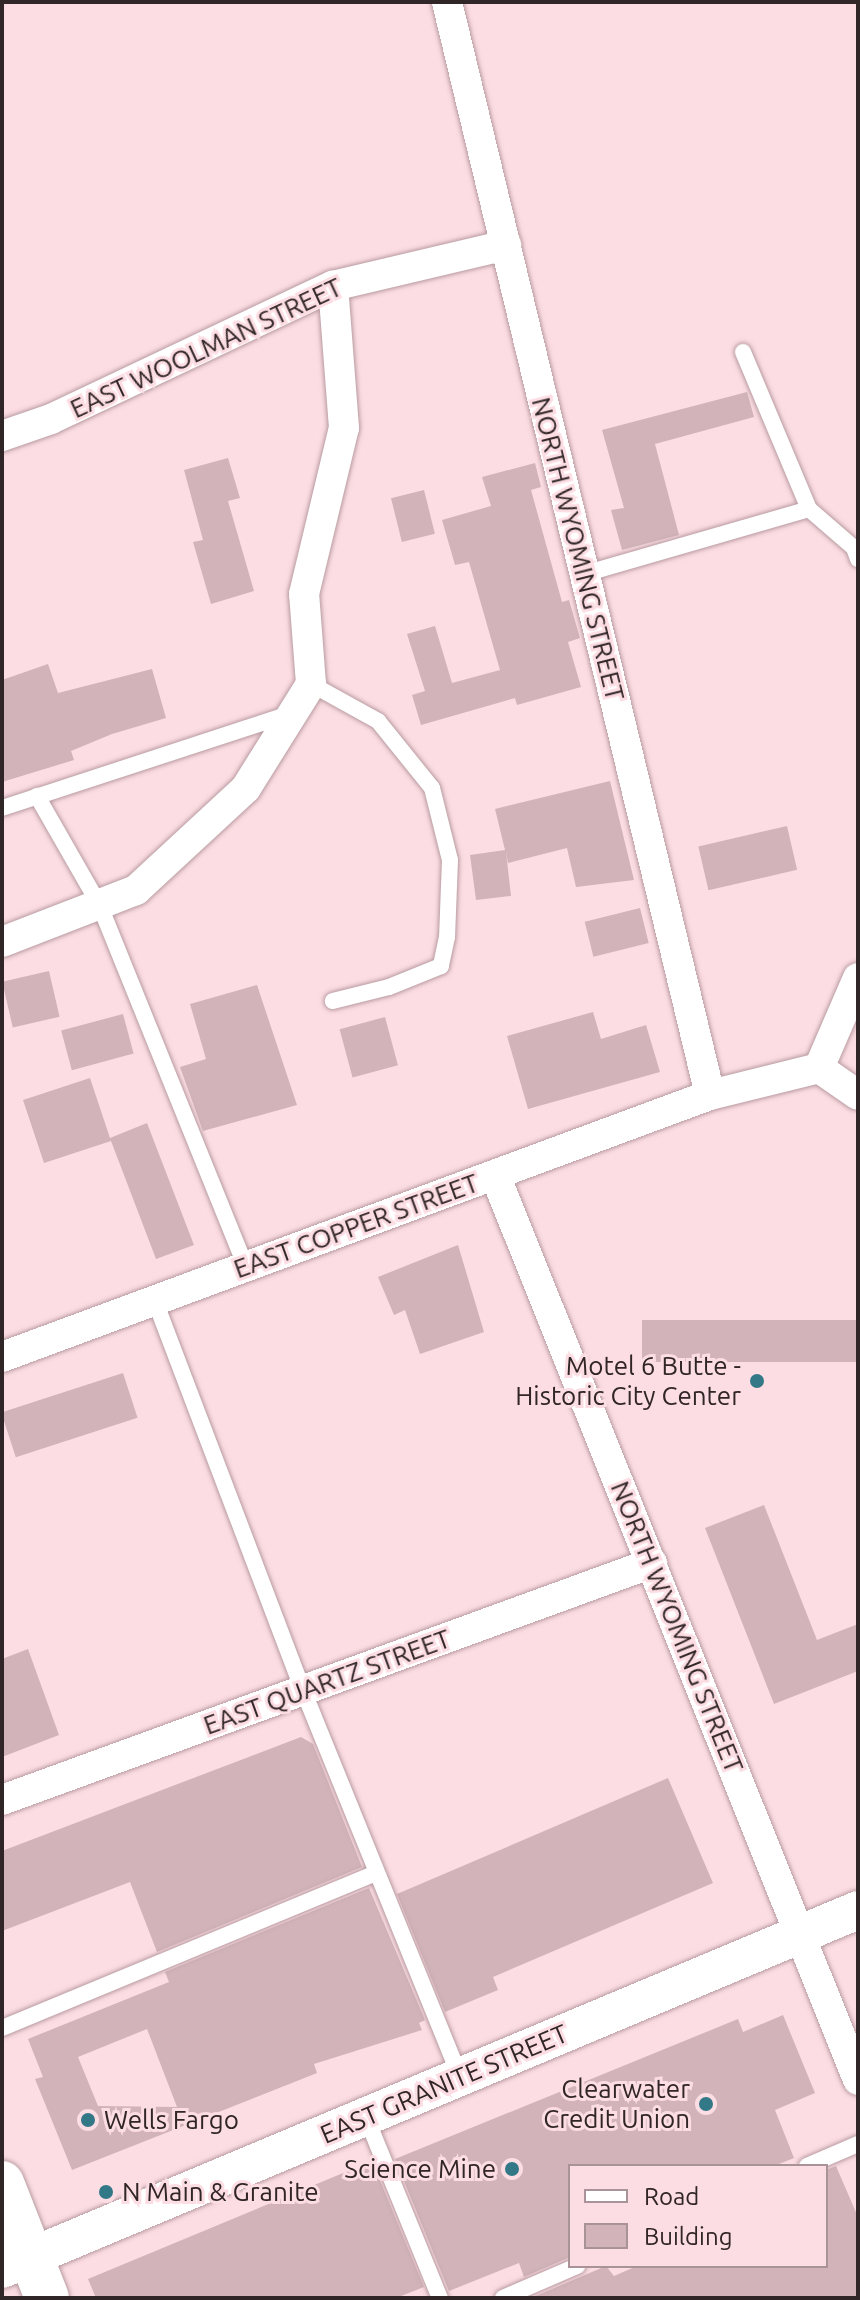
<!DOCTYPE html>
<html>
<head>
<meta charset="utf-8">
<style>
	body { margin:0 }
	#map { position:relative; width:860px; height:2300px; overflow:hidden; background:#fcdde3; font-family:Ubuntu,sans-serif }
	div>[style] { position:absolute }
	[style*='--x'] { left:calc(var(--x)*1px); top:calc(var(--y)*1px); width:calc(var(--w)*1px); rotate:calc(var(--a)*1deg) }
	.building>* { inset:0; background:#d1b3b9; transform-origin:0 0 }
	.roads { filter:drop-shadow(0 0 2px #b89ba1) drop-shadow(0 0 2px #b89ba1) }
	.service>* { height:16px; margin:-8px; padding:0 8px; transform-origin:8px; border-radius:8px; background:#fff }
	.minor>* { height:30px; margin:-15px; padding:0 15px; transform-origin:15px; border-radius:15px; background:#fff }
	.tertiary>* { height:38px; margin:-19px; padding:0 19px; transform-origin:19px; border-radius:19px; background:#fff }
	.secondary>* { height:44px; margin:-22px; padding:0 22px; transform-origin:22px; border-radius:22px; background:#fff }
	.dots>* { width:22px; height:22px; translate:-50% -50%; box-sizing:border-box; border:4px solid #fcdde3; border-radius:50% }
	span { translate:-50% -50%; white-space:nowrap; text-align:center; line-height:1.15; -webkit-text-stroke:6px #fcdde3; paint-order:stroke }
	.street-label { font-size:26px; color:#302527 }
	.poi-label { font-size:26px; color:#302527 }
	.right { translate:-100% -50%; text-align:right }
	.left { translate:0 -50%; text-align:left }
	.frame { position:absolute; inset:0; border:4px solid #302527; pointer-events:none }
	.legend { position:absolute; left:568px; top:2164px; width:260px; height:104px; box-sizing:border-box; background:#fcdde3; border:2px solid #aa9398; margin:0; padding:10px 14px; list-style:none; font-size:24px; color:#302527 }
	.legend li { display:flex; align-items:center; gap:16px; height:40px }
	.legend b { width:40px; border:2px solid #aa9398 }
</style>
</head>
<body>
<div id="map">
	<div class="building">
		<i style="clip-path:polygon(747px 392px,754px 417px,655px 444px,679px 535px,622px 550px,611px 510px,624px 508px,602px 430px)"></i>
		<i style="clip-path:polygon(228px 458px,240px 498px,228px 501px,254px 591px,211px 604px,193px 542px,203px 540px,184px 470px)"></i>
		<i style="clip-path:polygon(535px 463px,541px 487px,531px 490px,562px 602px,569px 600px,580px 638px,568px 642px,581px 687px,517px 705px,515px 698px,421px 725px,412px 695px,425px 691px,407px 634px,435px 626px,452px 683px,500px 670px,469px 562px,455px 565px,442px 520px,491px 506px,482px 477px)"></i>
		<i style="left:424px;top:490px;width:45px;height:34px;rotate:76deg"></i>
		<i style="clip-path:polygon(48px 664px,58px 693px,152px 669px,166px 718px,112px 734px,71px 751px,74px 760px,2px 782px,2px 680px)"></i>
		<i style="clip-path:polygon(610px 781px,634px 880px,576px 887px,567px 848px,508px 863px,506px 852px,511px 896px,476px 900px,470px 855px,505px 850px,495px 809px)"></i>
		<i style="left:787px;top:826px;width:45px;height:91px;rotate:77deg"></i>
		<i style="left:640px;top:908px;width:36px;height:57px;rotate:76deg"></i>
		<i style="left:49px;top:971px;width:47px;height:48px;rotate:77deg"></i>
		<i style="clip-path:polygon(257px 985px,297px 1105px,203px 1131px,180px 1067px,206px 1059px,190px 1004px)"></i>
		<i style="clip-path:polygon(593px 1012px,601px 1039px,646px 1025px,660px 1072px,528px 1109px,507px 1036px)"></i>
		<i style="left:123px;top:1014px;width:41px;height:64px;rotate:75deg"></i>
		<i style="left:385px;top:1017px;width:50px;height:47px;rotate:75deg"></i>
		<i style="clip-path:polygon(90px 1078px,110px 1138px,147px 1123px,194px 1245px,156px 1259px,111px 1141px,44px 1163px,23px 1100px)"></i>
		<i style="clip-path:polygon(458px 1245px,484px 1332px,420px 1354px,405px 1310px,394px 1315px,378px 1277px)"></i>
		<i style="left:858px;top:1320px;width:42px;height:216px;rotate:90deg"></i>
		<i style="left:123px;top:1373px;width:47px;height:128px;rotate:72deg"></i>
		<i style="clip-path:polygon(764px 1505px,817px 1640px,858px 1624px,858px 1671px,774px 1704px,705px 1528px)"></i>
		<i style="clip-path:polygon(28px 1649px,59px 1735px,2px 1757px,2px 1659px)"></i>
		<i style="clip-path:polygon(301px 1737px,313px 1744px,362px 1867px,157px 1952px,130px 1882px,2px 1931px,2px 1851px)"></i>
		<i style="clip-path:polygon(668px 1778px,713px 1883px,493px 1977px,498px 1990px,445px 2012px,397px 1894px)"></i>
		<i style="clip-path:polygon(evenodd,369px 1888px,425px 2020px,419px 2023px,422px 2030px,314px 2064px,317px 2073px,72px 2170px,35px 2079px,43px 2077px,28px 2039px,169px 1982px,165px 1972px,369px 1888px,147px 2029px,177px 2107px,98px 2106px,78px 2057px,147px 2029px)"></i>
		<i style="clip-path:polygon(783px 2015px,815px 2093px,775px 2110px,794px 2158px,774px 2166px,570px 2166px,570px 2257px,524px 2277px,519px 2263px,449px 2291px,395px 2159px,738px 2019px,743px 2032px)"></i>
		<i style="clip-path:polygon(372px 2161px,424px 2287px,396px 2298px,96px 2298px,88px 2279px)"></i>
		<i style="clip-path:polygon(836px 2166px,858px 2217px,858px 2298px,531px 2298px,606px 2266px,614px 2276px,637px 2266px,826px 2266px,826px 2170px)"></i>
	</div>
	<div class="roads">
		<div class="service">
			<i style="--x:743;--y:352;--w:170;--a:67.2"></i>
			<i style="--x:584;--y:574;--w:234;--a:-16.1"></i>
			<i style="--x:809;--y:509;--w:60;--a:40.9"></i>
			<i style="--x:854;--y:548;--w:12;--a:70"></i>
			<i style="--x:311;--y:684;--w:77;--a:28.9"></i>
			<i style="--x:378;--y:721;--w:86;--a:51.1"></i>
			<i style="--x:432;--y:788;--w:74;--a:76"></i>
			<i style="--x:450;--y:860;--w:77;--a:92.2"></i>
			<i style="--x:447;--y:937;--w:30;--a:102"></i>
			<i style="--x:441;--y:966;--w:56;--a:158"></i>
			<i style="--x:389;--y:987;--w:58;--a:166"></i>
			<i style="--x:37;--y:796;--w:127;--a:60.2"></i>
			<i style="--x:100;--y:906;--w:389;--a:68"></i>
			<i style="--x:2;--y:808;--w:302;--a:-18.1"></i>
			<i style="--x:155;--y:1301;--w:416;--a:69.2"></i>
			<i style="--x:303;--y:1690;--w:418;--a:67.9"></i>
			<i style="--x:2;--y:2028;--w:405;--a:-22.5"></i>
			<i style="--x:366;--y:2117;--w:196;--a:67.8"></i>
			<i style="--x:807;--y:2166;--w:56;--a:-23.3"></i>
			<i style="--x:503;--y:2298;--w:81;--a:-23.4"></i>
		</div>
		<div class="minor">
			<i style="--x:447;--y:2;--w:1124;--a:76.47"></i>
			<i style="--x:2;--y:436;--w:52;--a:-19.1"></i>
			<i style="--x:51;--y:419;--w:312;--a:-25.3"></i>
			<i style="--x:333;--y:286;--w:178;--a:-13.3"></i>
			<i style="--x:2;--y:942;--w:144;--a:-21.2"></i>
			<i style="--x:136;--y:890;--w:150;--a:-42.8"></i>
			<i style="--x:246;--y:788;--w:123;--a:-58"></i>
			<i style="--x:311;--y:684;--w:90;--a:-94.4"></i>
			<i style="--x:304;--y:594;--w:171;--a:-76.5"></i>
			<i style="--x:344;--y:428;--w:142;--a:-94.4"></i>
			<i style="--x:819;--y:1068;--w:98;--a:-66.6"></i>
			<i style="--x:495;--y:1175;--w:975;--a:68.14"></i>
			<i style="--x:2;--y:1357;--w:755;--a:-20.31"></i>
			<i style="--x:710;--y:1095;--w:112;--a:-13.9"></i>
			<i style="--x:819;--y:1068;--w:47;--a:34.7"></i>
			<i style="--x:2;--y:1800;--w:692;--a:-20.03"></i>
		</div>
		<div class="tertiary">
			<i style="--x:2;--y:2269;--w:928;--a:-22.75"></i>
		</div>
		<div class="secondary">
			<i style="--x:2;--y:2183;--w:123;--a:68.6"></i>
		</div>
	</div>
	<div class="dots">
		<i style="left:757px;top:1381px;background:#337887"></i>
		<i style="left:706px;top:2104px;background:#337887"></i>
		<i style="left:88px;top:2120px;background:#337887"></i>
		<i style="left:512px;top:2169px;background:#337887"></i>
		<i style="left:106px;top:2192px;background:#337887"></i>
	</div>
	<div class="street-label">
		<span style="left:206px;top:348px;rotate:-25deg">EAST WOOLMAN STREET</span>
		<span style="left:578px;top:549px;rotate:76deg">NORTH WYOMING STREET</span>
		<span style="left:356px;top:1226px;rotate:-20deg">EAST COPPER STREET</span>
		<span style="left:677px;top:1627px;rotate:68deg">NORTH WYOMING STREET</span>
		<span style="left:327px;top:1682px;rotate:-20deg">EAST QUARTZ STREET</span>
		<span style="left:444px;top:2084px;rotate:-23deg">EAST GRANITE STREET</span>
	</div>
	<div class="poi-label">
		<span class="right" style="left:741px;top:1381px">Motel 6 Butte -<br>Historic City Center</span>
		<span class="right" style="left:690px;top:2104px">Clearwater<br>Credit Union</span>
		<span class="left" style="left:104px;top:2120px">Wells Fargo</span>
		<span class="right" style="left:496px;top:2169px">Science Mine</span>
		<span class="left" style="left:122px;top:2192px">N Main &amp; Granite</span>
	</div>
	<div class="frame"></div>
	<ul class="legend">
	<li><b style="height:10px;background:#fff"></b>Road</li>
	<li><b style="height:22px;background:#d1b3b9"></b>Building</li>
	</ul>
</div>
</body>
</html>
